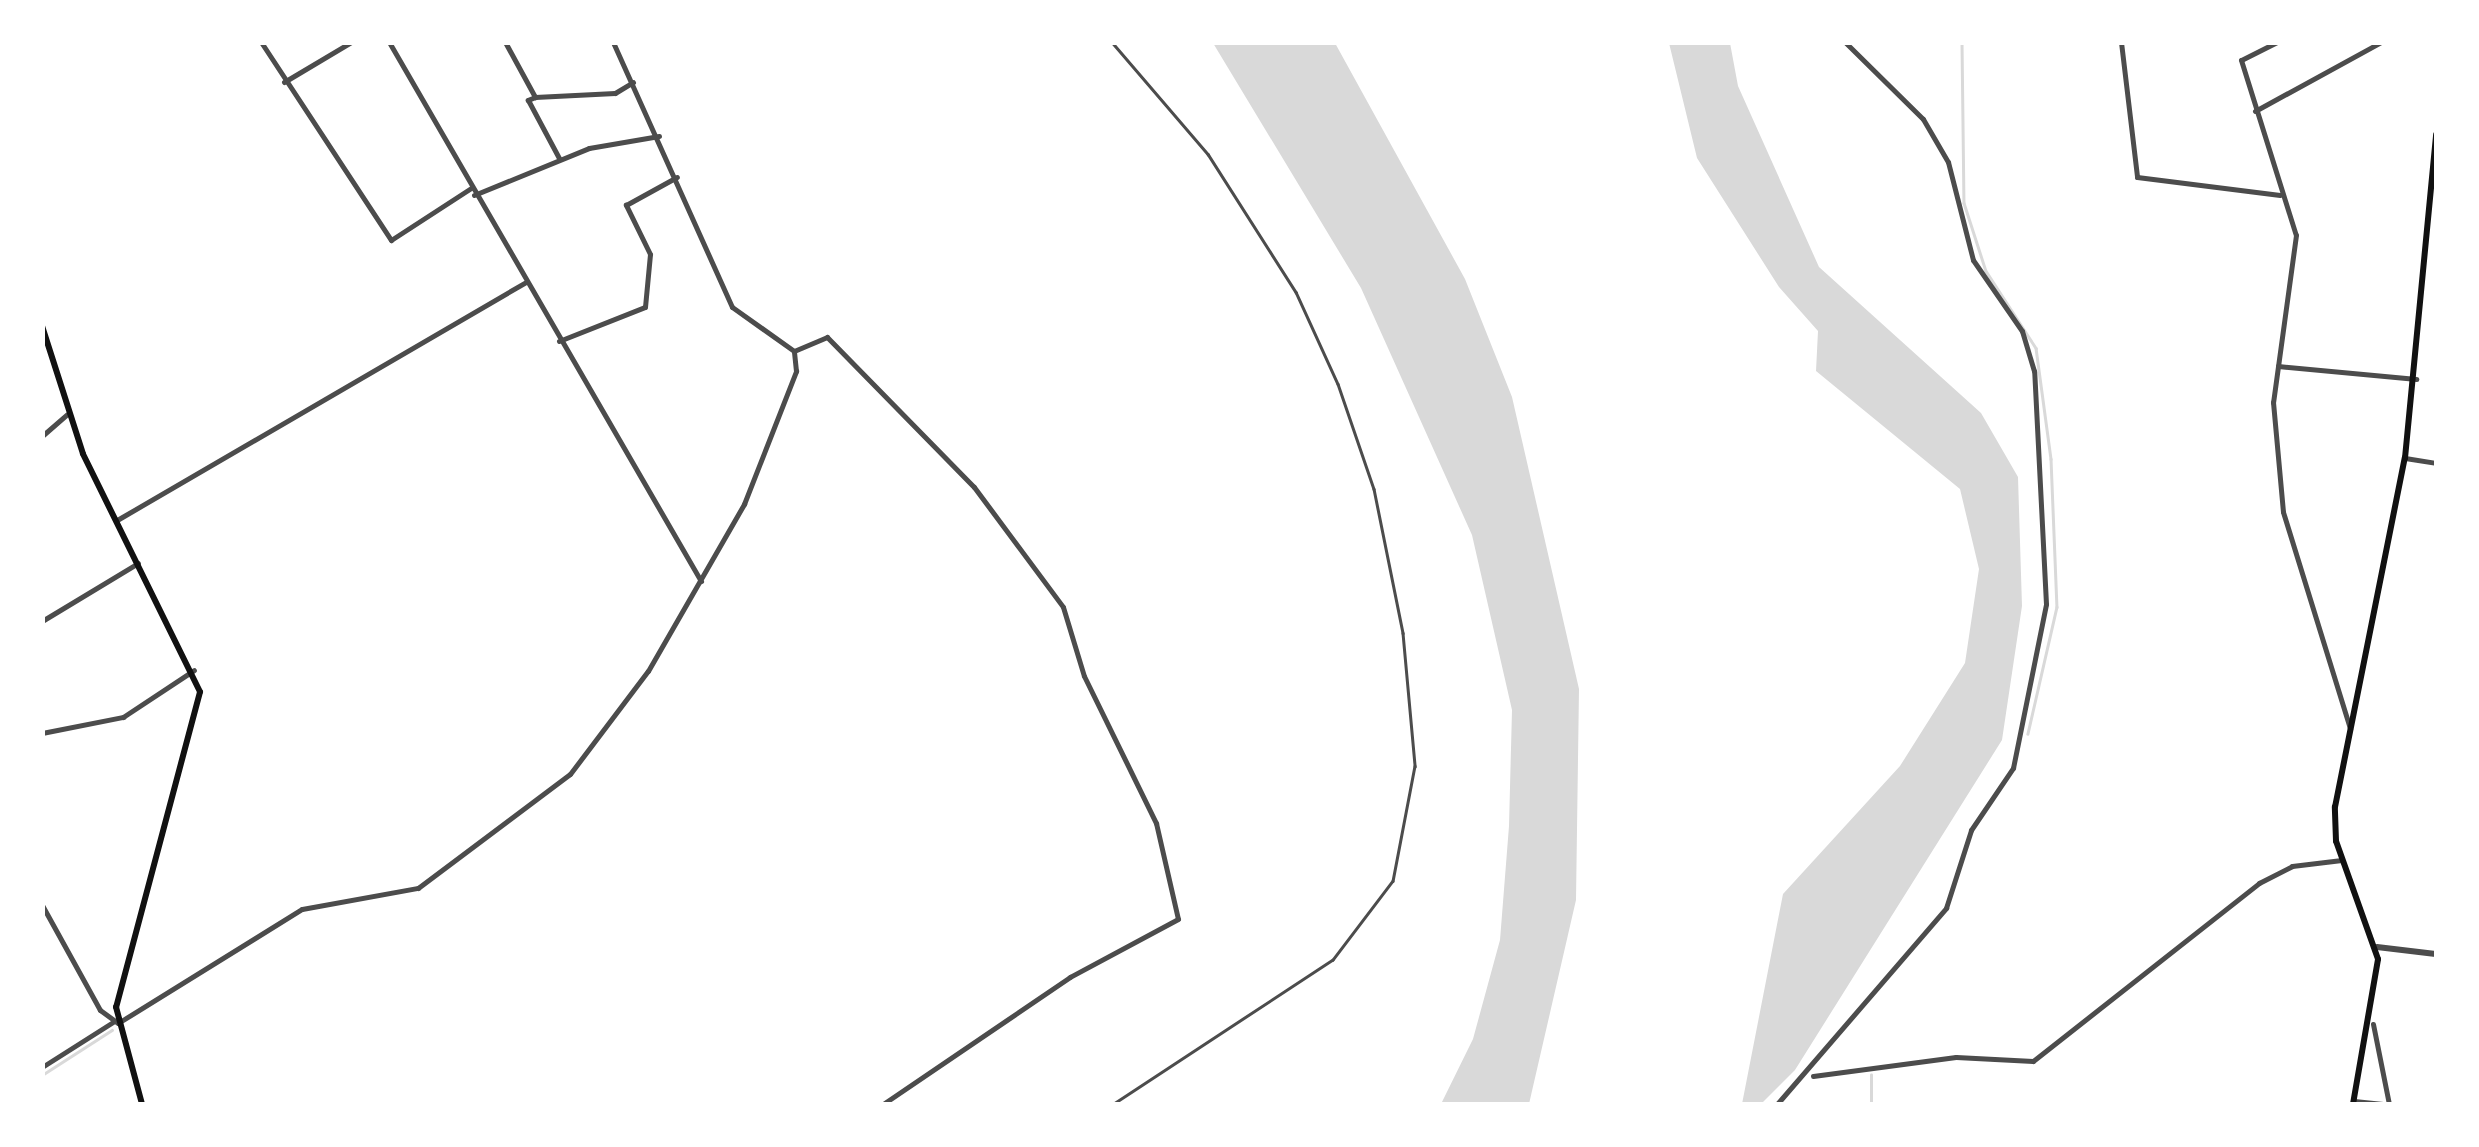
<!DOCTYPE html>
<html>
<head>
<meta charset="utf-8">
<style>
	body { margin:0 }
	#map { position:relative; width:2479px; height:1147px; overflow:hidden; background:#fff; font-family:Manrope,sans-serif }
	div>[style] { position:absolute }
	[style*='--x'] { left:calc(var(--x)*1px); top:calc(var(--y)*1px); width:calc(var(--w)*1px); rotate:calc(var(--a)*1deg) }
	.water>* { inset:0; background:#d9d9d9 }
	.stream>* { height:2.5px; margin:-1.25px; padding:0 1.25px; transform-origin:1.25px; border-radius:1.25px; background:#d9d9d9 }
	.service>* { height:2.5px; margin:-1.25px; padding:0 1.25px; transform-origin:1.25px; border-radius:1.25px; background:#4c4c4c }
	.minor>* { height:5px; margin:-2.5px; padding:0 2.5px; transform-origin:2.5px; border-radius:2.5px; background:#4c4c4c }
	.tertiary>* { height:6px; margin:-3px; padding:0 3px; transform-origin:3px; border-radius:3px; background:#4c4c4c }
	.secondary>* { height:6px; margin:-3px; padding:0 3px; transform-origin:3px; border-radius:3px; background:#111 }
	span { translate:-50% -50%; white-space:nowrap; text-align:center; line-height:1.15; -webkit-text-stroke:9px #fff; paint-order:stroke }
	.frame { position:absolute; inset:0; border:45px solid #fff; pointer-events:none }
</style>
</head>
<body>
<div id="map">
	<div class="water">
		<i style="clip-path:polygon(1213px 43px,1335px 43px,1465px 279px,1512px 397px,1579px 689px,1576px 900px,1529px 1104px,1441px 1104px,1473px 1039px,1500px 940px,1509px 826px,1512px 710px,1472px 535px,1361px 288px)"></i>
		<i style="clip-path:polygon(1669px 43px,1730px 43px,1738px 86px,1819px 267px,1981px 413px,2018px 477px,2022px 606px,2002px 740px,1795px 1070px,1761px 1104px,1742px 1104px,1783px 894px,1900px 766px,1965px 663px,1979px 569px,1960px 489px,1816px 371px,1818px 331px,1779px 287px,1697px 158px)"></i>
	</div>
	<div class="stream">
		<i style="--x:1962;--y:42;--w:161;--a:89.3"></i>
		<i style="--x:1964;--y:203;--w:71;--a:72.1"></i>
		<i style="--x:1986;--y:271;--w:92;--a:57"></i>
		<i style="--x:2036;--y:348;--w:112;--a:82.3"></i>
		<i style="--x:2051;--y:459;--w:148;--a:87.7"></i>
		<i style="--x:2057;--y:607;--w:130;--a:102.9"></i>
		<i style="--x:42;--y:1075;--w:83;--a:-32.7"></i>
		<i style="--x:1871;--y:1104;--w:29;--a:-90"></i>
	</div>
	<div class="service">
		<i style="--x:1112;--y:42;--w:148;--a:49.4"></i>
		<i style="--x:1208;--y:154;--w:164;--a:57.5"></i>
		<i style="--x:1296;--y:292;--w:101;--a:65.5"></i>
		<i style="--x:1338;--y:384;--w:111;--a:71.1"></i>
		<i style="--x:1374;--y:489;--w:147;--a:78.6"></i>
		<i style="--x:1403;--y:633;--w:134;--a:84.8"></i>
		<i style="--x:1415;--y:766;--w:117;--a:100.8"></i>
		<i style="--x:1393;--y:881;--w:99;--a:127.2"></i>
		<i style="--x:1333;--y:960;--w:262;--a:146.7"></i>
	</div>
	<div class="minor">
		<i style="--x:261;--y:42;--w:237;--a:56.7"></i>
		<i style="--x:391;--y:240;--w:95;--a:-33"></i>
		<i style="--x:389;--y:42;--w:623;--a:59.94"></i>
		<i style="--x:505;--y:42;--w:63;--a:61.4"></i>
		<i style="--x:535;--y:97;--w:80;--a:-2.9"></i>
		<i style="--x:615;--y:93;--w:21;--a:-31"></i>
		<i style="--x:2121;--y:42;--w:136;--a:83.2"></i>
		<i style="--x:2137;--y:177;--w:144;--a:7.2"></i>
		<i style="--x:2277;--y:42;--w:40;--a:153.4"></i>
		<i style="--x:2241;--y:60;--w:183;--a:72.6"></i>
		<i style="--x:2296;--y:235;--w:169;--a:97.8"></i>
		<i style="--x:2273;--y:402;--w:110;--a:84.8"></i>
		<i style="--x:2283;--y:512;--w:227;--a:72.8"></i>
		<i style="--x:284;--y:82;--w:78;--a:-30.8"></i>
		<i style="--x:535;--y:97;--w:8;--a:157"></i>
		<i style="--x:528;--y:100;--w:66;--a:61.9"></i>
		<i style="--x:2255;--y:111;--w:144;--a:-28.7"></i>
		<i style="--x:474;--y:195;--w:124;--a:-22.2"></i>
		<i style="--x:589;--y:148;--w:71;--a:-9.7"></i>
		<i style="--x:559;--y:341;--w:92;--a:-21.6"></i>
		<i style="--x:645;--y:307;--w:53;--a:-84.6"></i>
		<i style="--x:650;--y:254;--w:55;--a:-116.1"></i>
		<i style="--x:626;--y:205;--w:58;--a:-28.8"></i>
		<i style="--x:794;--y:351;--w:36;--a:-23"></i>
		<i style="--x:827;--y:337;--w:210;--a:45.6"></i>
		<i style="--x:974;--y:487;--w:149;--a:53.4"></i>
		<i style="--x:1063;--y:607;--w:72;--a:73.1"></i>
		<i style="--x:1084;--y:676;--w:164;--a:63.9"></i>
		<i style="--x:1156;--y:823;--w:98;--a:77.1"></i>
		<i style="--x:1178;--y:919;--w:123;--a:151.8"></i>
		<i style="--x:1070;--y:977;--w:226;--a:145.8"></i>
		<i style="--x:2278;--y:366;--w:139;--a:5.4"></i>
		<i style="--x:42;--y:436;--w:33;--a:-41"></i>
		<i style="--x:2405;--y:458;--w:31;--a:9"></i>
		<i style="--x:117;--y:520;--w:472;--a:-30.2"></i>
		<i style="--x:42;--y:621;--w:112;--a:-31.1"></i>
		<i style="--x:42;--y:733;--w:83;--a:-11.2"></i>
		<i style="--x:123;--y:717;--w:85;--a:-33.5"></i>
		<i style="--x:42;--y:905;--w:120;--a:61.1"></i>
		<i style="--x:100;--y:1010;--w:22;--a:36"></i>
		<i style="--x:118;--y:1023;--w:216;--a:-31.8"></i>
		<i style="--x:302;--y:909;--w:118;--a:-10.3"></i>
		<i style="--x:418;--y:888;--w:190;--a:-36.9"></i>
		<i style="--x:570;--y:774;--w:129;--a:-52.9"></i>
		<i style="--x:648;--y:671;--w:193;--a:-60.1"></i>
		<i style="--x:744;--y:504;--w:143;--a:-68.6"></i>
		<i style="--x:796;--y:371;--w:20;--a:-96"></i>
		<i style="--x:794;--y:351;--w:76;--a:-144.6"></i>
		<i style="--x:732;--y:307;--w:290;--a:-114.2"></i>
		<i style="--x:2373;--y:1024;--w:82;--a:78.7"></i>
		<i style="--x:42;--y:1067;--w:84;--a:-32.4"></i>
		<i style="--x:1813;--y:1076;--w:144;--a:-7.6"></i>
		<i style="--x:1956;--y:1057;--w:77;--a:3"></i>
		<i style="--x:2033;--y:1061;--w:288;--a:-38.2"></i>
		<i style="--x:2259;--y:883;--w:37;--a:-27"></i>
		<i style="--x:2292;--y:866;--w:50;--a:-6.8"></i>
		<i style="--x:2354;--y:1101;--w:29;--a:6"></i>
		<i style="--x:242;--y:1104;--w:4;--a:0"></i>
		<i style="--x:1777;--y:1104;--w:259;--a:-49.2"></i>
		<i style="--x:1946;--y:908;--w:82;--a:-72.2"></i>
		<i style="--x:1971;--y:830;--w:75;--a:-55.9"></i>
		<i style="--x:2013;--y:768;--w:167;--a:-78.6"></i>
		<i style="--x:2046;--y:604;--w:233;--a:-92.9"></i>
		<i style="--x:2034;--y:371;--w:42;--a:-106.7"></i>
		<i style="--x:2022;--y:331;--w:86;--a:-124.6"></i>
		<i style="--x:1973;--y:260;--w:101;--a:-104.3"></i>
		<i style="--x:1948;--y:162;--w:50;--a:-120.2"></i>
		<i style="--x:1923;--y:119;--w:110;--a:-135.4"></i>
	</div>
	<div class="tertiary">
		<i style="--x:2377;--y:947;--w:59;--a:6.8"></i>
	</div>
	<div class="secondary">
		<i style="--x:42;--y:326;--w:134;--a:72.2"></i>
		<i style="--x:83;--y:454;--w:265;--a:63.8"></i>
		<i style="--x:200;--y:692;--w:326;--a:104.9"></i>
		<i style="--x:116;--y:1007;--w:100;--a:75"></i>
		<i style="--x:2353;--y:1104;--w:147;--a:-80.2"></i>
		<i style="--x:2378;--y:959;--w:125;--a:-109.6"></i>
		<i style="--x:2336;--y:841;--w:34;--a:-92"></i>
		<i style="--x:2335;--y:807;--w:356;--a:-78.7"></i>
		<i style="--x:2405;--y:458;--w:325;--a:-84.5"></i>
	</div>
	<div class="frame"></div>
</div>
</body>
</html>
